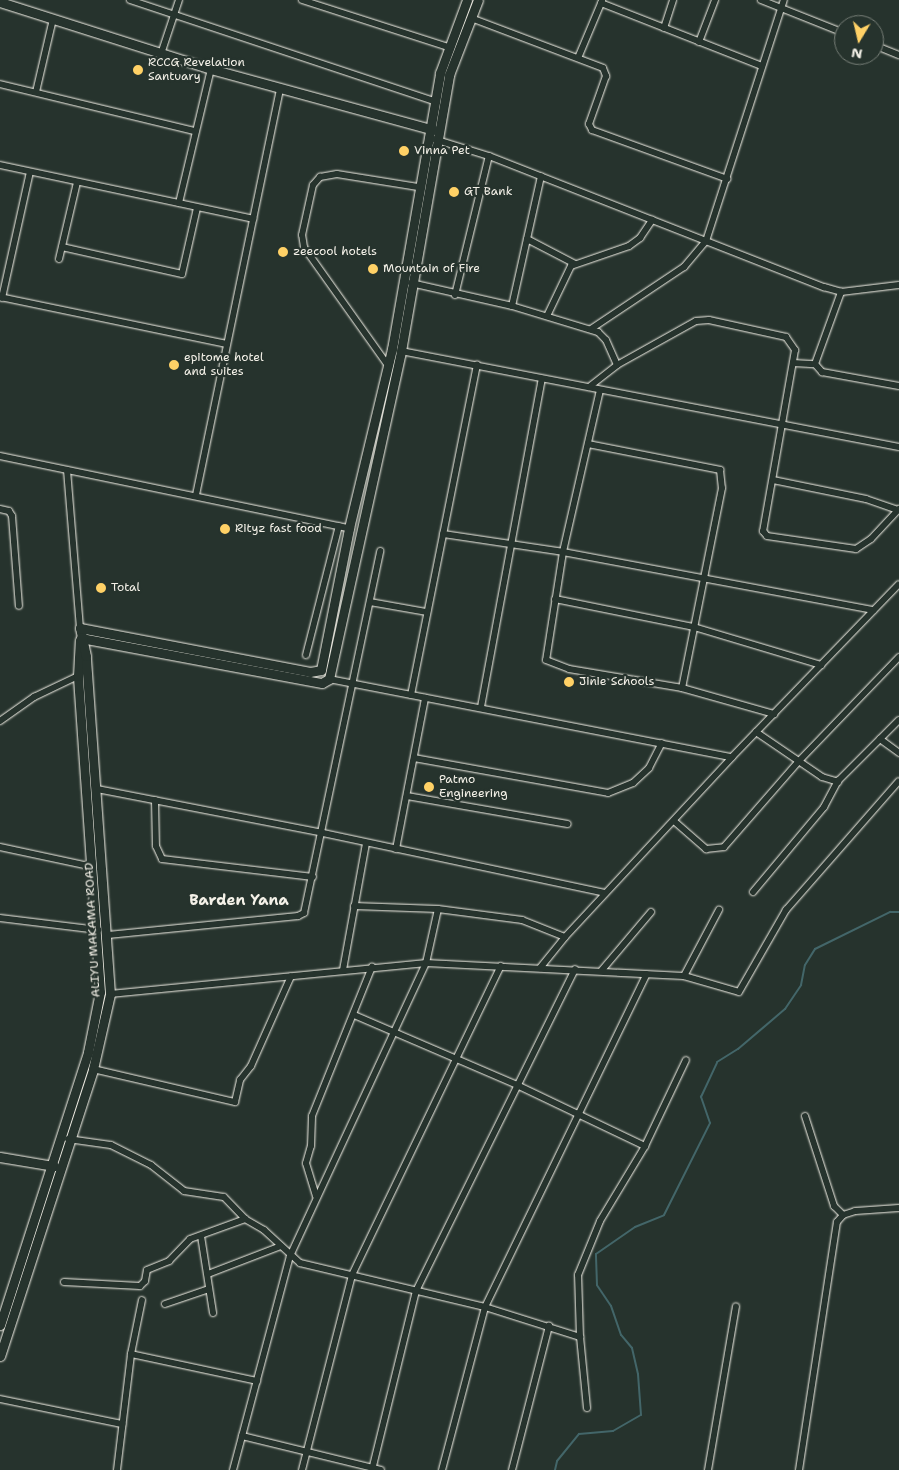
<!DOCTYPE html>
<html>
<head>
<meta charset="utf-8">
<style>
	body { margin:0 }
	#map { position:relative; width:899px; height:1470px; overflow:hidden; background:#26332d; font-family:"Shantell Sans",sans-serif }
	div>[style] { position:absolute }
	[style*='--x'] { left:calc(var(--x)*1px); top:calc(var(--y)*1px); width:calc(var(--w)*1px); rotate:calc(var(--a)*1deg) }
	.stream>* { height:2px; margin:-1px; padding:0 1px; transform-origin:1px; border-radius:1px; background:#436669 }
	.roads { filter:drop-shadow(0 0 1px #f4f1e8) drop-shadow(0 0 1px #f4f1e8) }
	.street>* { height:6px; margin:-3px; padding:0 3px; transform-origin:3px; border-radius:3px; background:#26332d }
	.secondary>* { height:9px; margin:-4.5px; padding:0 4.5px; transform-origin:4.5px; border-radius:4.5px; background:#26332d }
	.dots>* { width:14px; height:14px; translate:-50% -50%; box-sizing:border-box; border:2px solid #26332d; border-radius:50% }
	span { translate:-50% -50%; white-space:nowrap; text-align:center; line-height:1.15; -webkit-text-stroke:4.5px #26332d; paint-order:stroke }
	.poi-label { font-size:12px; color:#f4f1e8 }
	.left { translate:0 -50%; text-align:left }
	.street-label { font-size:12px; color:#f4f1e8 }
	.quarter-label { font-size:15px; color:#f4f1e8; font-weight:700 }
	.north { position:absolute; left:834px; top:15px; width:50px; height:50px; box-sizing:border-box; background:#26332d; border:1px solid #787f78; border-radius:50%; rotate:189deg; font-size:14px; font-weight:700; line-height:20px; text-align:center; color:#f4f1e8 }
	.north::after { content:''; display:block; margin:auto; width:18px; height:22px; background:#ffd166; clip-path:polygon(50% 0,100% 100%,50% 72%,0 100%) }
</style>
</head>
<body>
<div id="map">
	<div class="stream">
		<i style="--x:555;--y:1470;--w:9;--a:-77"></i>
		<i style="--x:557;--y:1461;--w:35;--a:-51"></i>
		<i style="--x:579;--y:1434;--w:34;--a:-5"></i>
		<i style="--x:613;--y:1431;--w:32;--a:-30"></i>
		<i style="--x:641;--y:1415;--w:41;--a:-94.2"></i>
		<i style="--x:638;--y:1374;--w:27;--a:-103"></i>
		<i style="--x:632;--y:1348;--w:17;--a:-130"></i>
		<i style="--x:621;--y:1335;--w:31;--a:-109"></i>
		<i style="--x:611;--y:1306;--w:25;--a:-124"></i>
		<i style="--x:597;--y:1285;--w:31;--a:-92"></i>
		<i style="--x:596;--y:1254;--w:47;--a:-34.7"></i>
		<i style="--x:635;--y:1227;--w:31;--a:-22"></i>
		<i style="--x:664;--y:1215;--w:103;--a:-63.4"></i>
		<i style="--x:710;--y:1123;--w:28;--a:-109"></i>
		<i style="--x:701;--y:1097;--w:38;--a:-65"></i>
		<i style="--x:717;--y:1062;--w:25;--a:-32"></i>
		<i style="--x:738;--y:1049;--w:62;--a:-40.4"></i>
		<i style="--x:785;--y:1009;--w:29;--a:-56"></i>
		<i style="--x:801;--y:985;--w:20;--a:-79"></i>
		<i style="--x:805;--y:965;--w:19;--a:-58"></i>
		<i style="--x:815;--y:949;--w:84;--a:-26.3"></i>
		<i style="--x:890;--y:912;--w:9;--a:0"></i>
	</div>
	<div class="roads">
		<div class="street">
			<i style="--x:130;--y:0;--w:319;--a:18.4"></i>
			<i style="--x:302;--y:0;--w:153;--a:17.8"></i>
			<i style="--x:761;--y:0;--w:89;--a:21.7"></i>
			<i style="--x:601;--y:3;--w:173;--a:21.4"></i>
			<i style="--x:471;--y:18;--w:141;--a:20.7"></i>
			<i style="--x:603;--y:68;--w:9;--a:69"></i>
			<i style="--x:606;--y:76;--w:51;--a:109.5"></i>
			<i style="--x:589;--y:124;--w:7;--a:63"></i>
			<i style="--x:592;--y:130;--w:144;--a:19.9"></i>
			<i style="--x:664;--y:28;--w:29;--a:-72"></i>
			<i style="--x:699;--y:42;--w:45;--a:-69.1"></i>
			<i style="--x:874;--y:45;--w:27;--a:22"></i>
			<i style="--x:161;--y:54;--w:57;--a:-71.6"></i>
			<i style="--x:578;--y:58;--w:62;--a:-67.2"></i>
			<i style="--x:0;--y:84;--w:200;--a:13.6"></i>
			<i style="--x:36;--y:92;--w:75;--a:-76.9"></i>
			<i style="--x:434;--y:139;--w:58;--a:17.2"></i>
			<i style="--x:489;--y:156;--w:360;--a:21.4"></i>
			<i style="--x:824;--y:287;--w:18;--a:16"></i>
			<i style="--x:841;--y:292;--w:58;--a:-6.9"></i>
			<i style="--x:0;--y:165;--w:259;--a:12"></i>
			<i style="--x:179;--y:203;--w:138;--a:-76.6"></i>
			<i style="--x:527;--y:239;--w:54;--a:27.5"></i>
			<i style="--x:62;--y:247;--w:123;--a:12.7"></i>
			<i style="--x:182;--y:274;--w:68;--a:-77.2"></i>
			<i style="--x:59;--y:259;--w:79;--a:-76.8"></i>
			<i style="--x:411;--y:283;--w:104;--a:12.8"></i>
			<i style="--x:512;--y:306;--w:90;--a:16.8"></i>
			<i style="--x:598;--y:332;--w:11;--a:45"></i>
			<i style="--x:606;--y:340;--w:27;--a:66"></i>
			<i style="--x:455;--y:295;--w:143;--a:-76.3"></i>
			<i style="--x:0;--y:297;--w:231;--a:11.7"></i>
			<i style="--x:2;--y:298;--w:129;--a:-77.5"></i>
			<i style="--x:512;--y:306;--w:133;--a:-77.4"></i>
			<i style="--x:547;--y:316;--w:55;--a:-64.4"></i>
			<i style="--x:571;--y:266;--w:61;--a:-19"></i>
			<i style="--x:629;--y:246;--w:14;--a:-36"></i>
			<i style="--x:640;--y:238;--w:22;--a:-56"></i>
			<i style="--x:591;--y:329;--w:112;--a:-33.7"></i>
			<i style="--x:684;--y:267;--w:34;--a:-50"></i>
			<i style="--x:706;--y:241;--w:253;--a:-72.1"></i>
			<i style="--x:401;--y:351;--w:507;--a:10.91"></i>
			<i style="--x:793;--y:363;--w:22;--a:3"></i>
			<i style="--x:387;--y:364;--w:143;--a:-125.4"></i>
			<i style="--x:304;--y:247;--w:12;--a:-99"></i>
			<i style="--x:302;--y:235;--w:51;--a:-77.6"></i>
			<i style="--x:313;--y:185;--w:11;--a:-49"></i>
			<i style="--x:320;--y:177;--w:17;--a:-10"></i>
			<i style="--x:337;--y:174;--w:82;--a:9.1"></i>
			<i style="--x:815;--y:364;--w:11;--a:49"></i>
			<i style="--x:822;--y:372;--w:78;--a:10.3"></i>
			<i style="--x:815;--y:364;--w:77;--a:-70.1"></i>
			<i style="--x:589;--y:387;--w:36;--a:-38"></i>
			<i style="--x:617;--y:365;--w:90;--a:-29.1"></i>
			<i style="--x:696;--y:321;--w:13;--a:-4"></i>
			<i style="--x:709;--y:320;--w:79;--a:12.4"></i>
			<i style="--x:786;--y:337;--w:16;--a:55"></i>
			<i style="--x:795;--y:350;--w:184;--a:100"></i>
			<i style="--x:763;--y:531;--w:6;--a:51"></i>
			<i style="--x:767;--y:536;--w:90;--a:8.3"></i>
			<i style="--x:856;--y:549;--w:18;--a:-34"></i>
			<i style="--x:871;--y:539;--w:41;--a:-47"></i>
			<i style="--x:600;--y:390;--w:166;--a:102.9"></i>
			<i style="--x:563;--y:552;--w:109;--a:98.9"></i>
			<i style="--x:546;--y:660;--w:25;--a:21"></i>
			<i style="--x:569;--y:669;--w:115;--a:9.5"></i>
			<i style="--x:682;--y:688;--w:96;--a:15.8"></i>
			<i style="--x:588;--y:444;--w:135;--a:11.1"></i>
			<i style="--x:720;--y:470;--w:18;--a:84"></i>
			<i style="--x:722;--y:488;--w:204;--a:101.3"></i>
			<i style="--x:0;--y:456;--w:356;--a:11.7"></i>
			<i style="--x:67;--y:470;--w:159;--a:85.3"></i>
			<i style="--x:773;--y:480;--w:95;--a:11.5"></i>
			<i style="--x:866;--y:499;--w:34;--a:19"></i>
			<i style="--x:196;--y:495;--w:416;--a:-78.3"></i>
			<i style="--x:0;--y:509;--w:9;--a:13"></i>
			<i style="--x:9;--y:511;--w:6;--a:59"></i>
			<i style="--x:12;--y:516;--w:90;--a:85.6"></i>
			<i style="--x:443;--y:534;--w:121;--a:8.5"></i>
			<i style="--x:563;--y:552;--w:316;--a:10.6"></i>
			<i style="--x:555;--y:599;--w:142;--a:11.4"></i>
			<i style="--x:694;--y:627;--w:133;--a:16.7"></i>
			<i style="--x:370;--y:602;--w:58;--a:10"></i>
			<i style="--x:306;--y:655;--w:133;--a:-75.7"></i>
			<i style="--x:329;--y:679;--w:410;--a:11"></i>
			<i style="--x:411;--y:695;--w:337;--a:-78.7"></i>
			<i style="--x:481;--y:707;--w:334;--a:-79.5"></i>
			<i style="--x:0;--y:721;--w:42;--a:-35.2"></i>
			<i style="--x:34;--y:697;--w:49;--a:-25.5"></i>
			<i style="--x:756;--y:732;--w:80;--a:34.3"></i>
			<i style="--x:822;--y:777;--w:17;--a:17"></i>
			<i style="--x:880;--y:739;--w:24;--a:36"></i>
			<i style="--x:414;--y:758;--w:197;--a:10.2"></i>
			<i style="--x:608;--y:793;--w:27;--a:-22"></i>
			<i style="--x:633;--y:783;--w:22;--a:-43"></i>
			<i style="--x:649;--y:768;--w:28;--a:-63"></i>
			<i style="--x:97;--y:789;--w:230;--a:11"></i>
			<i style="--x:323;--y:833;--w:288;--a:12"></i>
			<i style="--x:407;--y:796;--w:163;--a:9.9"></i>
			<i style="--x:155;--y:800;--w:46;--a:88.8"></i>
			<i style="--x:156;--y:846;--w:14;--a:65"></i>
			<i style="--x:162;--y:859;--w:152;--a:6.8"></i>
			<i style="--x:674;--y:821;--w:43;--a:41.2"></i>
			<i style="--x:706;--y:849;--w:18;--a:-6"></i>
			<i style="--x:724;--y:847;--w:114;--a:-48.9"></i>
			<i style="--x:799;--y:761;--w:144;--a:-46.1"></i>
			<i style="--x:0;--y:847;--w:95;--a:12.1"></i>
			<i style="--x:396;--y:849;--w:154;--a:-79.1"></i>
			<i style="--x:753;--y:892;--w:111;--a:-50.1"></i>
			<i style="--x:824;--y:807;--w:30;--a:-62"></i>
			<i style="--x:838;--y:781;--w:86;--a:-45"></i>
			<i style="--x:354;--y:906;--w:84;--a:2"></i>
			<i style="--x:438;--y:909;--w:85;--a:7.5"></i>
			<i style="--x:522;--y:920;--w:46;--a:21.6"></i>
			<i style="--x:0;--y:918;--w:99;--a:7"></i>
			<i style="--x:108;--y:935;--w:191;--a:-5.7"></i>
			<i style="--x:298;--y:916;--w:7;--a:-27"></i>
			<i style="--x:304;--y:913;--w:370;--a:-78.1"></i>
			<i style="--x:540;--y:968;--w:40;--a:-51"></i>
			<i style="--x:565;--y:937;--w:246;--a:-47.1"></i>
			<i style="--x:732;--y:757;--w:240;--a:-46"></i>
			<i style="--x:343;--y:970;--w:129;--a:-79.7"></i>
			<i style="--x:602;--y:970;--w:76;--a:-49.8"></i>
			<i style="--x:684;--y:976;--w:75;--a:-62.1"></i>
			<i style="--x:110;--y:994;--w:318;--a:-5.6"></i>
			<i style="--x:426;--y:963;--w:258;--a:2.9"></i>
			<i style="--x:684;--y:976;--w:57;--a:16.2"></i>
			<i style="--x:739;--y:992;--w:95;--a:-60.2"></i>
			<i style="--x:786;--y:910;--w:171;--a:-48.8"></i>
			<i style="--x:354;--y:1015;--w:177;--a:23.2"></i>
			<i style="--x:517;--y:1085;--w:142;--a:25.5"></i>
			<i style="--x:93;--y:1069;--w:146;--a:13.1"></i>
			<i style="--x:235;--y:1102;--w:23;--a:-77"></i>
			<i style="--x:240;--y:1080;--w:18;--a:-52"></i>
			<i style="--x:251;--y:1066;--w:98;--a:-66"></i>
			<i style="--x:805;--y:1116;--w:95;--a:72.1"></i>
			<i style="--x:834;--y:1206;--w:13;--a:45"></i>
			<i style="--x:68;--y:1139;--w:43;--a:7.9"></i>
			<i style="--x:111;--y:1145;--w:45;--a:26.6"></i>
			<i style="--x:151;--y:1165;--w:42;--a:38.2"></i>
			<i style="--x:184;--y:1191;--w:40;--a:8.5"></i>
			<i style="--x:224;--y:1197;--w:30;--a:46"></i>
			<i style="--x:245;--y:1219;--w:22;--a:30"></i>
			<i style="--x:264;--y:1230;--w:49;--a:42.5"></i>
			<i style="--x:300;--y:1263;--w:190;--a:13.4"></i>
			<i style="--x:485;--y:1307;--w:100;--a:17.5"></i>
			<i style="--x:316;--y:1196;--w:34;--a:-107"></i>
			<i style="--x:306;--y:1163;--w:18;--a:-74"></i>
			<i style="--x:311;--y:1146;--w:30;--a:-88"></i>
			<i style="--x:312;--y:1116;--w:161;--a:-68.1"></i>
			<i style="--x:201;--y:1236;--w:78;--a:81.1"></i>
			<i style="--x:208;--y:1274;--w:78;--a:-21"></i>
			<i style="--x:64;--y:1282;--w:76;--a:3"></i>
			<i style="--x:140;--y:1286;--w:7;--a:-45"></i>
			<i style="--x:145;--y:1281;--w:11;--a:-80"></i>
			<i style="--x:147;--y:1270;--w:24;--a:-22"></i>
			<i style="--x:169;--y:1261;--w:30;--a:-46"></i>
			<i style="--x:190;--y:1239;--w:59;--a:-20"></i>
			<i style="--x:165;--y:1304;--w:46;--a:-18.8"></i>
			<i style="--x:131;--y:1354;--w:129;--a:12.1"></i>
			<i style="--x:0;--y:1399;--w:125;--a:11.6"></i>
			<i style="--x:587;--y:1408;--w:71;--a:-95.6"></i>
			<i style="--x:580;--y:1337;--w:62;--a:-91.8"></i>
			<i style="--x:578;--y:1275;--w:58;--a:-67.8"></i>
			<i style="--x:600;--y:1221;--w:87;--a:-59"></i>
			<i style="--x:645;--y:1146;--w:95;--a:-64.5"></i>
			<i style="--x:242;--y:1436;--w:143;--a:13.7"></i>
			<i style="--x:117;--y:1470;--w:117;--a:-83.1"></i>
			<i style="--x:131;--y:1354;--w:55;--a:-78.5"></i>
			<i style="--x:233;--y:1470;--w:221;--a:-75.1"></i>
			<i style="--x:290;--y:1256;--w:323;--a:-65.1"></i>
			<i style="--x:426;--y:963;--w:55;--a:-77.5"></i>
			<i style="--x:302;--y:1470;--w:201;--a:-75.6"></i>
			<i style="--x:352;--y:1275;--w:343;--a:-64.3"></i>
			<i style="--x:372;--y:1470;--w:184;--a:-76.2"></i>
			<i style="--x:416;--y:1291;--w:359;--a:-63.7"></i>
			<i style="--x:442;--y:1470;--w:169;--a:-75.2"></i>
			<i style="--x:485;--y:1307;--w:370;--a:-64.1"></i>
			<i style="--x:512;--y:1470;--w:149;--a:-75.6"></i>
			<i style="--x:708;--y:1470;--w:166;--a:-80.3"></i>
			<i style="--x:799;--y:1470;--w:251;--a:-81.3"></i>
			<i style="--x:837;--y:1222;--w:9;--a:-49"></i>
			<i style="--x:843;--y:1215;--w:13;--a:-18"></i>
			<i style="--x:855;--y:1211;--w:44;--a:-3.9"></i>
		</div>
		<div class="secondary">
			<i style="--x:0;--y:2;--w:221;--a:17.6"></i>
			<i style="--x:211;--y:69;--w:231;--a:15.3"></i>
			<i style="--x:81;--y:638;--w:245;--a:10.6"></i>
			<i style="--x:322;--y:683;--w:8;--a:-30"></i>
			<i style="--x:329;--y:679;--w:336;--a:-77.6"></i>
			<i style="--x:401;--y:351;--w:280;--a:-80.1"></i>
			<i style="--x:449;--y:75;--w:80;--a:-68.9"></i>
			<i style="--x:0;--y:1157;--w:55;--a:9.5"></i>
			<i style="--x:0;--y:1325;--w:287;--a:-72.1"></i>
			<i style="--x:88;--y:1052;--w:61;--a:-78.7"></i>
			<i style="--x:100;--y:992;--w:317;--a:-94"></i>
			<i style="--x:78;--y:676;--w:36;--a:-87"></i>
			<i style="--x:0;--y:1356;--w:302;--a:-72"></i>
			<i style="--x:93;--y:1069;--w:77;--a:-77.2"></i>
			<i style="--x:110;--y:994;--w:339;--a:-94.1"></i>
			<i style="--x:86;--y:656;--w:29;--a:-102"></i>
			<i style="--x:80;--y:628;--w:234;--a:10.8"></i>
			<i style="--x:310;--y:672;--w:11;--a:-10"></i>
			<i style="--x:321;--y:670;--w:145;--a:-78.8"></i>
			<i style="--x:349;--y:528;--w:184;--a:-76.5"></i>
			<i style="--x:392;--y:349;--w:280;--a:-80.1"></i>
			<i style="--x:440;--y:73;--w:78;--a:-69.7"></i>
		</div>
	</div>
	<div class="dots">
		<i style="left:138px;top:70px;background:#ffd166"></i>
		<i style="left:404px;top:151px;background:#ffd166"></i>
		<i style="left:454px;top:192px;background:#ffd166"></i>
		<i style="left:283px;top:252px;background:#ffd166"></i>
		<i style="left:373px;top:269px;background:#ffd166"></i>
		<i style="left:174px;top:365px;background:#ffd166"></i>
		<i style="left:225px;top:529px;background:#ffd166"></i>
		<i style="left:101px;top:588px;background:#ffd166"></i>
		<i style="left:569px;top:682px;background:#ffd166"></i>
		<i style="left:429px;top:787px;background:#ffd166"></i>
	</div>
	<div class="poi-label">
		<span class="left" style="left:148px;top:70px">RCCG Revelation<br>Santuary</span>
		<span class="left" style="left:414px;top:151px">Vinna Pet</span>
		<span class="left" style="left:464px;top:192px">GT Bank</span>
		<span class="left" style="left:293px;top:252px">zeecool hotels</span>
		<span class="left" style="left:383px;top:269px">Mountain of Fire</span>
		<span class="left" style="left:184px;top:365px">epitome hotel<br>and suites</span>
		<span class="left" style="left:235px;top:529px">Rityz fast food</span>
		<span class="left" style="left:111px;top:588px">Total</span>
		<span class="left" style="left:579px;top:682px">Jinie Schools</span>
		<span class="left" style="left:439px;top:787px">Patmo<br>Engineering</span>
	</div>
	<div class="street-label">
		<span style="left:93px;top:930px;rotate:-93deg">ALIYU MAKAMA ROAD</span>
	</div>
	<div class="quarter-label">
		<span style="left:239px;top:901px">Barden Yana</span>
	</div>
	<div class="north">N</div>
</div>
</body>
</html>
